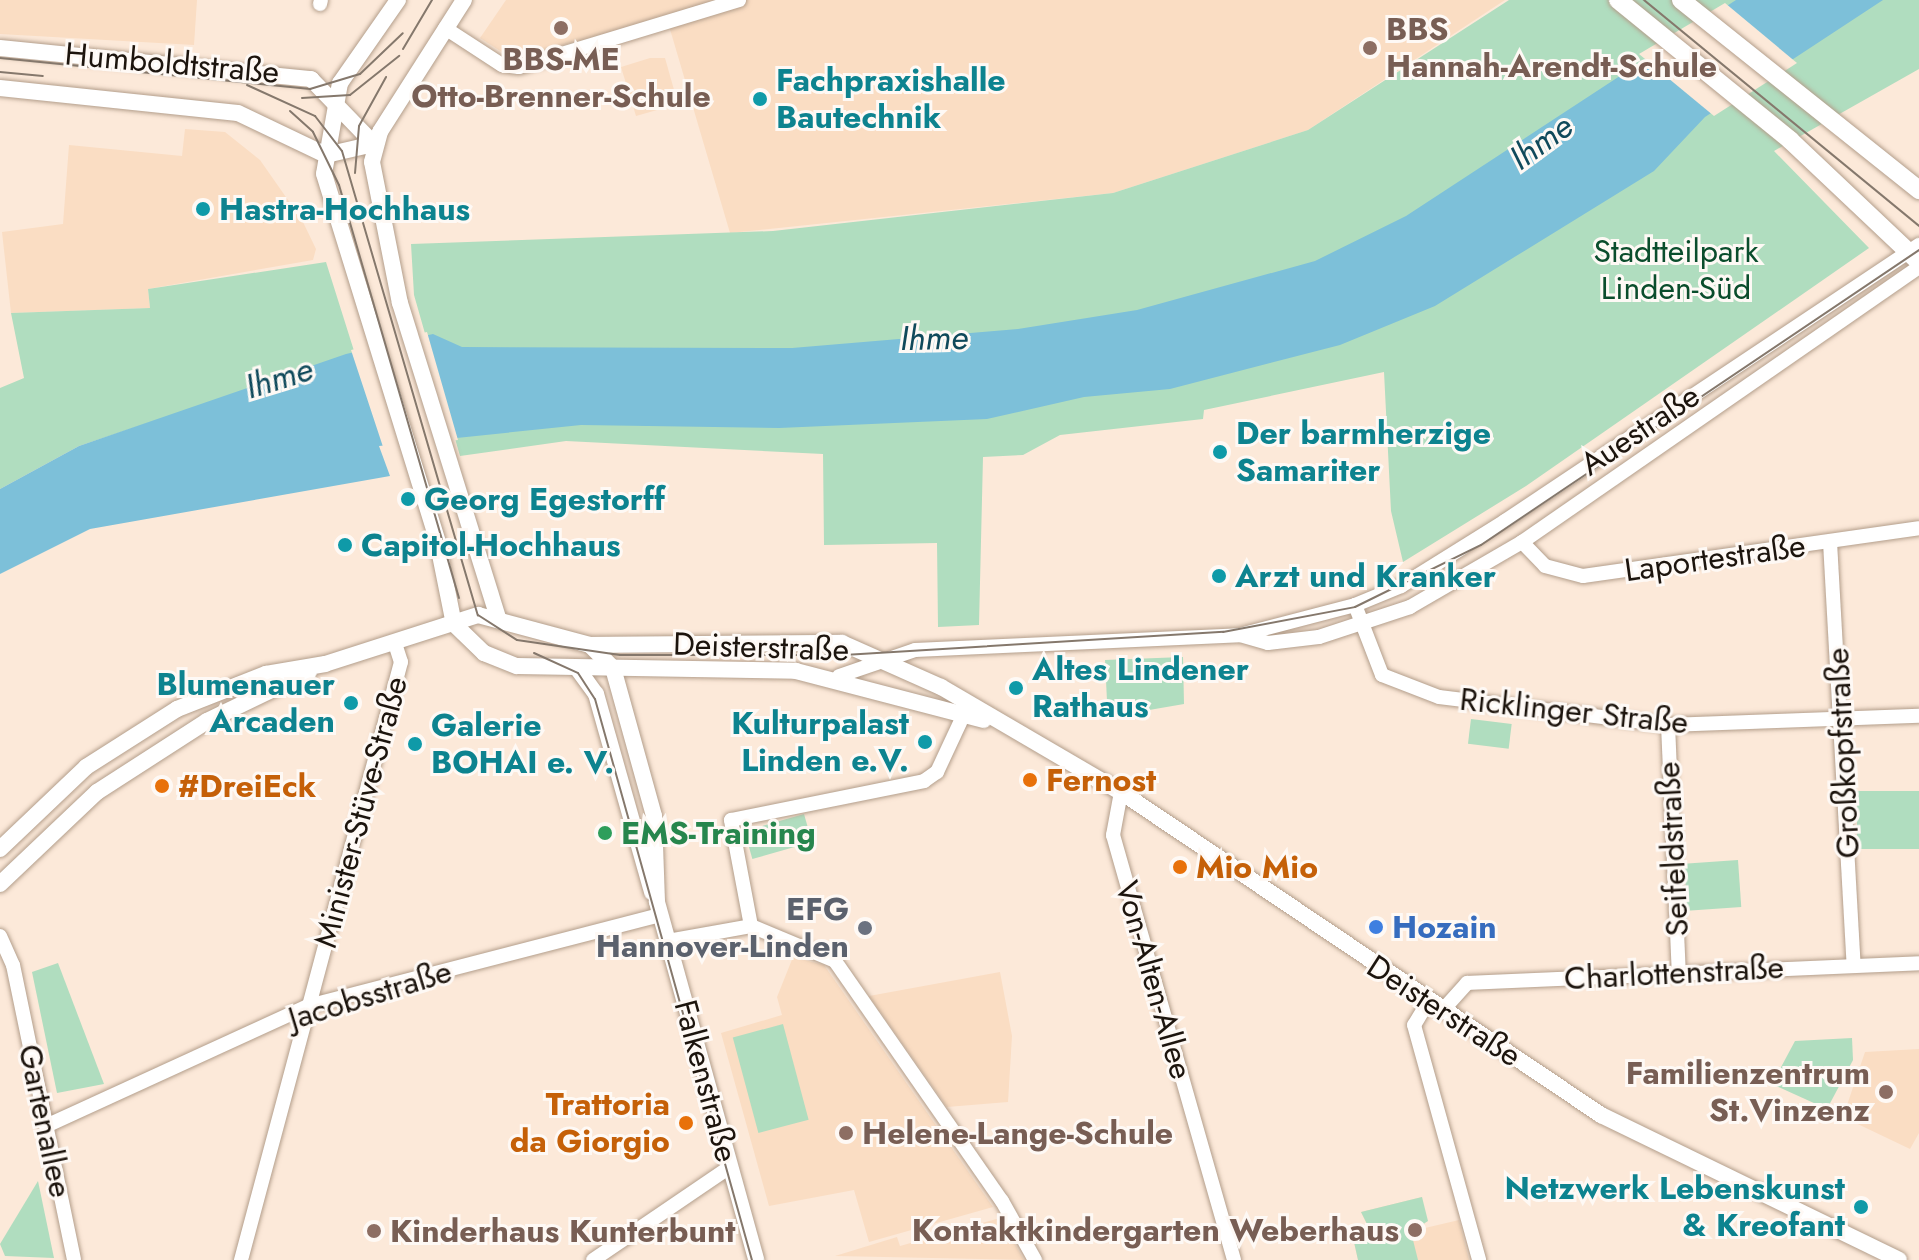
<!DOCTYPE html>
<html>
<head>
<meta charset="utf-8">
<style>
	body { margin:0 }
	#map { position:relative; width:1919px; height:1260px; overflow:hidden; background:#fce9d9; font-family:Jost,sans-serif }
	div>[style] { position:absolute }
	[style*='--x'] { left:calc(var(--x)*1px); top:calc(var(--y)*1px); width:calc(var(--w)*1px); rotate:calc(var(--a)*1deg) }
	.built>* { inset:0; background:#faddc3 }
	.green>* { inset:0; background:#b0ddbf; transform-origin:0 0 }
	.water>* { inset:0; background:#7dc0d9 }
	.pier>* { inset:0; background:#fce9d9 }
	.roads { filter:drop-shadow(0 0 2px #b39e8b) drop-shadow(0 0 2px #b39e8b) }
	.minor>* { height:14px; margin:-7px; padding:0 7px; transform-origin:7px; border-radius:7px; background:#fff }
	.tertiary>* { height:16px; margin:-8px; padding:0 8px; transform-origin:8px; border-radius:8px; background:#fff }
	.secondary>* { height:18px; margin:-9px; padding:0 9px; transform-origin:9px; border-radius:9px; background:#fff }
	.tram>* { height:2px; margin:-1px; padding:0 1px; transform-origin:1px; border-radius:1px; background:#85786c }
	.dots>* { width:22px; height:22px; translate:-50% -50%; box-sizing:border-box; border:4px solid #fef9f5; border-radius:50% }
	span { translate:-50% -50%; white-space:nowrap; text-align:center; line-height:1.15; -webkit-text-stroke:6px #fef9f5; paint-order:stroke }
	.education-label { font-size:32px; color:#785e54; font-weight:700 }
	.left { translate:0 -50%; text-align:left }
	.right { translate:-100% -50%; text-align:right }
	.street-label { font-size:32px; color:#1c140d }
	.culture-label { font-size:32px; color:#0d838f; font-weight:700 }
	.park-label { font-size:32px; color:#0a4d2c }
	.food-label { font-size:32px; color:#c56008; font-weight:700 }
	.leisure-label { font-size:32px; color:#27864d; font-weight:700 }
	.worship-label { font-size:32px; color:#5b616d; font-weight:700 }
	.shop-label { font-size:32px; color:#366cbe; font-weight:700 }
	.water-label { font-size:34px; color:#0f495b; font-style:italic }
</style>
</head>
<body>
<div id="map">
	<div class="built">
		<i style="clip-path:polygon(0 0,197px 0,194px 45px,0 34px)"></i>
		<i style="clip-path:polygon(506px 0,1505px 0,1308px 130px,1113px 193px,730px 233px,667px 19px,511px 58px,480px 38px)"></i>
		<i style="clip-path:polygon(650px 58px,665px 58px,678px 104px,636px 116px,621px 67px)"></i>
		<i style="clip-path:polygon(185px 129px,225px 132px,260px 160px,302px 220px,316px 249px,313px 260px,148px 289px,150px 308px,11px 313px,2px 232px,63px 224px,69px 145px,182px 156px)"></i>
		<i style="clip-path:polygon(793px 957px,824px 965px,993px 1207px,869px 1242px,854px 1190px,769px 1206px,721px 1033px,782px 1015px,777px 997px)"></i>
		<i style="clip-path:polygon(1000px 972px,1012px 1036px,1008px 1102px,947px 1107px,869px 996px)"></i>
		<i style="clip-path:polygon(1919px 1049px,1919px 1133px,1910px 1149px,1843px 1117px,1865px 1052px)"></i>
		<i style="clip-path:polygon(1422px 1197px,1425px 1228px,1459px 1220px,1469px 1260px,1358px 1260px,1354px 1243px,1371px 1233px,1361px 1212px)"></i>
		<i style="clip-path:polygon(1000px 1218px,1024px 1260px,835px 1256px,897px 1237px,900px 1246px)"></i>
	</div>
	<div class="green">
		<i style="clip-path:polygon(1509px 0,1919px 0,1919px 69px,1774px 151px,1869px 248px,1526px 486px,1403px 562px,1391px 511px,1384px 372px,1204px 410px,1203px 419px,1060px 435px,1023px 455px,983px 457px,979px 625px,938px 627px,937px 543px,824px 545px,823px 454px,566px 441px,460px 456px,414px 295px,411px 244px,773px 231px,1113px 193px,1308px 130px)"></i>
		<i style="clip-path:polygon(326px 262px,355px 354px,79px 446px,0 489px,0 388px,24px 378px,11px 313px,150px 308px,148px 289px)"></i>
		<i style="clip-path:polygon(1183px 657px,1184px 704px,1126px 714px,1107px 701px,1105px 660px)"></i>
		<i style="left:1471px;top:719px;width:41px;height:25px;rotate:7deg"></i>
		<i style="left:1919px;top:791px;width:58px;height:62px;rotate:90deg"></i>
		<i style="left:804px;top:814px;width:29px;height:62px;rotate:74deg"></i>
		<i style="left:1738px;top:860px;width:47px;height:54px;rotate:86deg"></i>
		<i style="clip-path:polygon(58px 963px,104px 1084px,57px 1093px,32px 972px)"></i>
		<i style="left:783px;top:1024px;width:99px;height:52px;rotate:75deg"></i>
		<i style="clip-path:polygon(1852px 1038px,1853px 1060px,1827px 1109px,1772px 1084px,1795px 1041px)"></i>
		<i style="clip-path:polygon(38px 1181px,54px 1258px,5px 1256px,0 1244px)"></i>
		<i style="clip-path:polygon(1422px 1197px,1428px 1221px,1411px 1232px,1418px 1260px,1358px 1260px,1354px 1242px,1371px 1232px,1361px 1212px)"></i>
	</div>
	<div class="water">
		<i style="clip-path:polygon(1736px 0,1883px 0,1705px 117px,1654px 171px,1435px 306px,1340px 345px,1170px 389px,1084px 397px,987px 419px,779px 428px,581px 425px,379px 446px,390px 476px,90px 529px,0 574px,0 489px,79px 446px,346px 354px,433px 334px,462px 347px,792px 348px,1018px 329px,1137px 310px,1315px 261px,1406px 216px)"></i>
	</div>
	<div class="pier">
		<i style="clip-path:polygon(1725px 3px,1797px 63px,1714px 116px,1639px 54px)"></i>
		<i style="clip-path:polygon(427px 332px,458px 440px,384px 450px,388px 462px,351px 350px)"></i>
	</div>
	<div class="roads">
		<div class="minor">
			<i style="--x:320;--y:4;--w:4;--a:-76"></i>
			<i style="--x:445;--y:28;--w:68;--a:33"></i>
			<i style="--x:502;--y:65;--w:17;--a:7"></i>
			<i style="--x:519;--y:67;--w:230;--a:-16.9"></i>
			<i style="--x:1522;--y:542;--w:33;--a:46"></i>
			<i style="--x:1545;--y:566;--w:39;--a:15"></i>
			<i style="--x:1583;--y:576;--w:339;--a:-8.1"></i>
			<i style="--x:1830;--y:542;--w:424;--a:86.8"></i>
			<i style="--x:1355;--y:605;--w:75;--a:68.9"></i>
			<i style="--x:1382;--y:675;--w:61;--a:21.1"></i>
			<i style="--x:1439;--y:697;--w:231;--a:7"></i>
			<i style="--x:1668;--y:725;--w:251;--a:-2.1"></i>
			<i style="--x:1240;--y:635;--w:29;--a:16"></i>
			<i style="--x:1268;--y:643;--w:51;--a:-6.7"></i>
			<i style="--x:1319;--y:637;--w:96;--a:-18.2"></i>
			<i style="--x:1410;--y:607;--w:129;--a:-30.1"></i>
			<i style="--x:1522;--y:542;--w:483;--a:-34.7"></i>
			<i style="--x:839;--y:676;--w:80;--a:-18.9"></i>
			<i style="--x:915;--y:650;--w:325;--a:-2.6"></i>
			<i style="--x:1240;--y:635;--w:119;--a:-14.6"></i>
			<i style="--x:1355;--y:605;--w:50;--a:-22.4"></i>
			<i style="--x:1401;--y:586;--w:123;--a:-32"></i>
			<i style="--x:1505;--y:521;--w:498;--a:-33.7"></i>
			<i style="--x:1668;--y:725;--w:247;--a:87.5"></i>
			<i style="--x:1121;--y:792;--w:44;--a:100.5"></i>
			<i style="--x:1113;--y:835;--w:442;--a:74.1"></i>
			<i style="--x:751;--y:926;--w:108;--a:-100.7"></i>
			<i style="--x:731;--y:820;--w:197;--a:-11.4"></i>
			<i style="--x:924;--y:781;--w:16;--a:-35"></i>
			<i style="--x:937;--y:772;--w:64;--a:-65"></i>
			<i style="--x:0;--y:936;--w:32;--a:66"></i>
			<i style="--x:13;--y:965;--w:301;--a:78.3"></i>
			<i style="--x:668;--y:941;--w:84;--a:-10.2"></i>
			<i style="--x:751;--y:926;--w:91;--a:22.6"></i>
			<i style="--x:835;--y:961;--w:292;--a:55.2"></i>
			<i style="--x:1002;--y:1201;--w:68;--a:60.8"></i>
			<i style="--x:1428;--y:1002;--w:27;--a:121"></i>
			<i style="--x:1414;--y:1025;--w:244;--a:74.5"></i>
			<i style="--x:1442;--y:1011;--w:38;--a:-48"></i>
			<i style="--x:1467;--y:983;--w:452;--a:-2.5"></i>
			<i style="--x:46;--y:1126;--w:288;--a:-24.6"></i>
			<i style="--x:308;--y:1006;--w:364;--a:-14.5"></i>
			<i style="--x:241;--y:1260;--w:619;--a:-75.02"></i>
			<i style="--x:401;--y:662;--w:20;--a:-108"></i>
			<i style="--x:593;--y:1260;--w:166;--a:-34.2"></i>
		</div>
		<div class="tertiary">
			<i style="--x:398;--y:0;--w:101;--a:124.9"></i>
			<i style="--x:340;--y:83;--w:92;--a:100"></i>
			<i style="--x:324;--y:174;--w:383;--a:72.8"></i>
			<i style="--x:437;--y:540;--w:86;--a:78.6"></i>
			<i style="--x:454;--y:624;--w:42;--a:44"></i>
			<i style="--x:484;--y:653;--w:35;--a:22"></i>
			<i style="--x:517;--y:666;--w:279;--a:1"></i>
			<i style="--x:796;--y:671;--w:194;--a:14.6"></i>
			<i style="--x:464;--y:0;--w:156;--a:122.5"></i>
			<i style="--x:380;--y:132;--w:31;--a:105"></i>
			<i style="--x:372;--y:162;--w:144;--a:78.8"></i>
			<i style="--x:400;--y:303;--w:330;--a:72.7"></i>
			<i style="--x:0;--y:48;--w:313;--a:5.7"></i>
			<i style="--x:311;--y:79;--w:91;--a:45.9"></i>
			<i style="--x:0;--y:88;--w:239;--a:6"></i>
			<i style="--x:238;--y:113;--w:98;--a:25.5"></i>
			<i style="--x:326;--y:155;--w:49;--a:-12.9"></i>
			<i style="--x:590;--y:645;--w:33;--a:45"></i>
			<i style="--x:613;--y:668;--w:154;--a:74.5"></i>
			<i style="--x:654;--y:816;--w:86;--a:88"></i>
			<i style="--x:657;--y:902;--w:371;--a:74.5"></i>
			<i style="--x:577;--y:668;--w:32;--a:54"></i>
			<i style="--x:596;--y:694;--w:206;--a:74.2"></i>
			<i style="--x:0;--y:849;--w:119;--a:-43.6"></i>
			<i style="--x:86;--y:767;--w:108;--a:-32.5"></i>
			<i style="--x:177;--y:709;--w:96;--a:-21.5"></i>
			<i style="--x:266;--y:674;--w:60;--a:-9.6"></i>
			<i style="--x:325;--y:664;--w:161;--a:-17.8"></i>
			<i style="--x:478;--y:615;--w:116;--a:15"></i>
			<i style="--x:590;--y:645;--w:252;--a:-0.5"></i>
			<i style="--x:842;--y:643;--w:108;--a:24"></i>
			<i style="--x:941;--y:687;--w:208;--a:30.3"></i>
			<i style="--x:1121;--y:792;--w:579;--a:33.94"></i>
			<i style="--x:1601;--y:1115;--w:331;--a:25.9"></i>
			<i style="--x:0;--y:884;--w:134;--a:-43.5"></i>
			<i style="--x:97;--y:792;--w:131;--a:-32.8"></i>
			<i style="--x:207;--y:721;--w:113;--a:-25.7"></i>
		</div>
		<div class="secondary">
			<i style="--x:1618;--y:0;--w:222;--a:39.1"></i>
			<i style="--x:1790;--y:140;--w:178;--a:43.4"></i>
			<i style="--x:1681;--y:0;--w:305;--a:38.6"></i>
		</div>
	</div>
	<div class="tram">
		<i style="--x:1644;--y:0;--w:356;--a:39.4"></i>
		<i style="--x:403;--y:49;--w:57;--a:-59.4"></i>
		<i style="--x:0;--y:58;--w:312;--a:5.7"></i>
		<i style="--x:310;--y:89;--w:52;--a:-16.7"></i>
		<i style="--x:360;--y:74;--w:59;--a:-43.6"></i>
		<i style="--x:0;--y:72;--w:43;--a:5.3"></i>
		<i style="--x:247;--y:85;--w:75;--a:24.5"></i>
		<i style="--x:315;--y:116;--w:44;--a:52.4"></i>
		<i style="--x:342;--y:151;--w:484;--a:73.7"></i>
		<i style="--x:478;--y:615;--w:46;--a:32.7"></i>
		<i style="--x:517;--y:640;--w:104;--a:8.3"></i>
		<i style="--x:620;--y:655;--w:224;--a:0"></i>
		<i style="--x:844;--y:655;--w:380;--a:-3.5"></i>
		<i style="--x:1223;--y:632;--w:134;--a:-10.7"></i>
		<i style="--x:1355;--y:607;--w:140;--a:-26.2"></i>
		<i style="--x:1481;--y:545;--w:528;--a:-33.96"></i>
		<i style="--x:302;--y:98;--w:48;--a:-3.6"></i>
		<i style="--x:350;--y:95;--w:63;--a:-38.5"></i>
		<i style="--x:290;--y:111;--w:31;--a:42"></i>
		<i style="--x:313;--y:132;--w:59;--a:63.9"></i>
		<i style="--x:339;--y:185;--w:430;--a:73.8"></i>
		<i style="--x:355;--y:173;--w:47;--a:-85.1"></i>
		<i style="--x:359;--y:126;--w:56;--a:-61.1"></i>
		<i style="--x:534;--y:653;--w:48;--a:24.4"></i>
		<i style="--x:578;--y:673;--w:31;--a:57"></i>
		<i style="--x:595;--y:699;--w:583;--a:74.37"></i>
	</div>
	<div class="dots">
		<i style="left:561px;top:28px;background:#8d6e63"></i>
		<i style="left:1370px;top:48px;background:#8d6e63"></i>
		<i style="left:760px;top:99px;background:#0f9aa8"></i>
		<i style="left:203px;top:209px;background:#0f9aa8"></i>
		<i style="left:1220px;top:452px;background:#0f9aa8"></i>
		<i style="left:408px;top:499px;background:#0f9aa8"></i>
		<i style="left:345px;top:545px;background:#0f9aa8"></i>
		<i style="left:1219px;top:576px;background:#0f9aa8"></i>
		<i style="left:1016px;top:688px;background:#0f9aa8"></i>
		<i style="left:351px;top:703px;background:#0f9aa8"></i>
		<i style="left:925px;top:742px;background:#0f9aa8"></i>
		<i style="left:415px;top:744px;background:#0f9aa8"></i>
		<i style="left:1030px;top:780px;background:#e8710a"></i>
		<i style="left:162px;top:786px;background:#e8710a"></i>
		<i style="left:605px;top:833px;background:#2e9e5b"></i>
		<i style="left:1180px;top:867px;background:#e8710a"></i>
		<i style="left:1376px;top:927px;background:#3f7fe0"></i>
		<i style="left:865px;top:928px;background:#6b7280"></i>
		<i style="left:1886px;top:1092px;background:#8d6e63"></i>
		<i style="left:686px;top:1123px;background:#e8710a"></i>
		<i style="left:846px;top:1133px;background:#8d6e63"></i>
		<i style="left:1861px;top:1207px;background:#0f9aa8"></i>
		<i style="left:1415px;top:1230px;background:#8d6e63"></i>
		<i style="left:374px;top:1231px;background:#8d6e63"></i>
	</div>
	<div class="education-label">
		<span class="left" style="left:1386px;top:48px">BBS<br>Hannah-Arendt-Schule</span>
		<span style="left:561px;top:78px">BBS-ME<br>Otto-Brenner-Schule</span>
		<span class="right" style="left:1870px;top:1092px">Familienzentrum<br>St.Vinzenz</span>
		<span class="left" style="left:862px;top:1133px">Helene-Lange-Schule</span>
		<span class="right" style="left:1399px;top:1230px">Kontaktkindergarten Weberhaus</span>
		<span class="left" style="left:390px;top:1231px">Kinderhaus Kunterbunt</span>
	</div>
	<div class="street-label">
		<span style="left:172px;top:63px;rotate:5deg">Humboldtstraße</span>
		<span style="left:1640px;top:430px;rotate:-34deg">Auestraße</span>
		<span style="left:1715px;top:558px;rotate:-8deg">Laportestraße</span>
		<span style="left:761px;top:647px;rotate:2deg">Deisterstraße</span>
		<span style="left:1574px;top:711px;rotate:6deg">Ricklinger Straße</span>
		<span style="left:1843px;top:753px;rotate:-93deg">Großkopfstraße</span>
		<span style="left:361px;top:812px;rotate:-75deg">Minister-Stüve-Straße</span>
		<span style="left:1673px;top:849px;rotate:-93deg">Seifeldstraße</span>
		<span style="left:1674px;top:973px;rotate:-3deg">Charlottenstraße</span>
		<span style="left:1154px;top:980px;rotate:74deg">Von-Alten-Allee</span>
		<span style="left:370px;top:995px;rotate:-17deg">Jacobsstraße</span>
		<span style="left:1444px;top:1011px;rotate:33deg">Deisterstraße</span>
		<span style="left:706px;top:1081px;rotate:75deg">Falkenstraße</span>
		<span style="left:45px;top:1121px;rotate:78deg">Gartenallee</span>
	</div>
	<div class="culture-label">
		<span class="left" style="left:776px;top:99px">Fachpraxishalle<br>Bautechnik</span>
		<span class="left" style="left:219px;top:209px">Hastra-Hochhaus</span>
		<span class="left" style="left:1236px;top:452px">Der barmherzige<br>Samariter</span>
		<span class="left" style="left:424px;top:499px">Georg Egestorff</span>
		<span class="left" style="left:361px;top:545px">Capitol-Hochhaus</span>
		<span class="left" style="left:1235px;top:576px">Arzt und Kranker</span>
		<span class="left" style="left:1032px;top:688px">Altes Lindener<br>Rathaus</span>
		<span class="right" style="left:335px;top:703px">Blumenauer<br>Arcaden</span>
		<span class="right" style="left:909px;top:742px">Kulturpalast<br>Linden e.V.</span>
		<span class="left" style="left:431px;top:744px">Galerie<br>BOHAI e. V.</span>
		<span class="right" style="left:1845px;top:1207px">Netzwerk Lebenskunst<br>&amp; Kreofant</span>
	</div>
	<div class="park-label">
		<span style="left:1676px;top:270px">Stadtteilpark<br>Linden-Süd</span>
	</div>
	<div class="food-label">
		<span class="left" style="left:1046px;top:780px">Fernost</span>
		<span class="left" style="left:178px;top:786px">#DreiEck</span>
		<span class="left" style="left:1196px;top:867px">Mio Mio</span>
		<span class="right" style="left:670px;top:1123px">Trattoria<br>da Giorgio</span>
	</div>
	<div class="leisure-label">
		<span class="left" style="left:621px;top:833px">EMS-Training</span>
	</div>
	<div class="worship-label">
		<span class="right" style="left:849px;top:928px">EFG<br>Hannover-Linden</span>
	</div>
	<div class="shop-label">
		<span class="left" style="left:1392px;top:927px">Hozain</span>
	</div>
	<div class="water-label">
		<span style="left:1541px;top:142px;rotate:-36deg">Ihme</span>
		<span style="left:934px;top:338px;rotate:-1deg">Ihme</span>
		<span style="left:279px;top:378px;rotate:-17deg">Ihme</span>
	</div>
</div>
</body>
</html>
